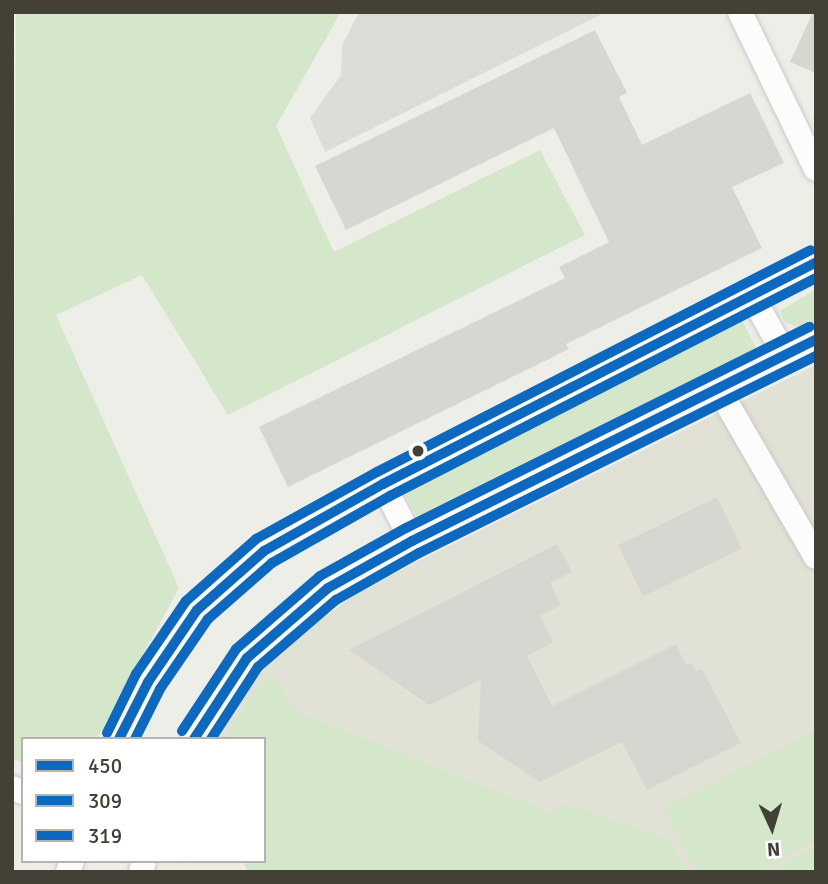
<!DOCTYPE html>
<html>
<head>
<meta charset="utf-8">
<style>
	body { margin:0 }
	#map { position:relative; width:828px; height:884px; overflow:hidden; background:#eeeee9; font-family:Signika,sans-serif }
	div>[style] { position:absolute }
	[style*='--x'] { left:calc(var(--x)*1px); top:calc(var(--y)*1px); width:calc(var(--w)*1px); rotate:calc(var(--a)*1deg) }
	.residential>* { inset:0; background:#e1e1d6 }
	.commercial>* { inset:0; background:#f0ecdd; transform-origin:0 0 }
	.green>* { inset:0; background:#d5e7cb; transform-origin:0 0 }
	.parking>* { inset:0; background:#ddddd8 }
	.building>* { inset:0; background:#d7d7d1; transform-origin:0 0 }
	.roads { filter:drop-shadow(0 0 2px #cccbc6) drop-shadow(0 0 2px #cccbc6) }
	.street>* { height:24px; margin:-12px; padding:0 12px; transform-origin:12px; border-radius:12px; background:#fcfcfc }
	.bus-1>* { height:10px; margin:-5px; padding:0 5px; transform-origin:5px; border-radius:5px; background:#0c69bf }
	.bus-2>* { height:10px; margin:-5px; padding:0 5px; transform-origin:5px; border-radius:5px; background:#0c69bf }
	.bus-3>* { height:10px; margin:-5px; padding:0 5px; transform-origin:5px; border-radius:5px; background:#0c69bf }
	.dots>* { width:19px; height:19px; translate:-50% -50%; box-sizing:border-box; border:4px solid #fff; border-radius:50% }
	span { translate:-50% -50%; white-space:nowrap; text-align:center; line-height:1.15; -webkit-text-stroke:5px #fff; paint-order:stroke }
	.frame { position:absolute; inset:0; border:14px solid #434136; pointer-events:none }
	.legend { position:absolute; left:21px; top:737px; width:245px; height:126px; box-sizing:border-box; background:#fff; border:2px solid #b4b3af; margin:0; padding:9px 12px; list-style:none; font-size:21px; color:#434136 }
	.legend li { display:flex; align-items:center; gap:14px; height:35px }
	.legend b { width:35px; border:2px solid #b4b3af }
	.north { position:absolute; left:737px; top:793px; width:70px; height:70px; -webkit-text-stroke:5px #fff; paint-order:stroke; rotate:176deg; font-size:19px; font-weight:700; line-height:28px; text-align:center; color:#434136 }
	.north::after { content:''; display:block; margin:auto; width:24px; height:32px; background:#434136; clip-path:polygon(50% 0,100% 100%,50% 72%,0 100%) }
</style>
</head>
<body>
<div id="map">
	<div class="residential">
		<i style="clip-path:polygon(816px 365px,816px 872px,248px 872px,243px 861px,264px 861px,264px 739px,217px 739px,231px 708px,284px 647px,356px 594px,420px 560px)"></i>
	</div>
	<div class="commercial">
		<i style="left:163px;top:861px;width:80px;height:12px"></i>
	</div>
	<div class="green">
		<i style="clip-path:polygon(16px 12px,341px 12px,276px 126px,334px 252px,540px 150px,585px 235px,228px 415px,142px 275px,56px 315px,179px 588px,97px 739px,23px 739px,23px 762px,12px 759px)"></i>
		<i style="clip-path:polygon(816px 289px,816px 322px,796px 327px,785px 322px,780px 311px)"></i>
		<i style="left:742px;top:320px;width:38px;height:379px;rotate:63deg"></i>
		<i style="clip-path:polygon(271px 674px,297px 712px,553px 814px,564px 803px,669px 839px,687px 872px,248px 872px,243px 861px,264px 861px,264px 739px,225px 739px,249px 698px)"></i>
		<i style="clip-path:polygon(816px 730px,816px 841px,756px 872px,696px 872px,664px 808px)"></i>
		<i style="clip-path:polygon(816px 846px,816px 872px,766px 872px)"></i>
	</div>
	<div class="parking">
		<i style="clip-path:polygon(359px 12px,606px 12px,325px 152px,310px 118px,341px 75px,342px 46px)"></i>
	</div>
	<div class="building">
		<i style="clip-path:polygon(813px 12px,816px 12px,816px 73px,790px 62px)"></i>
		<i style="clip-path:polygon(595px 30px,627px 93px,619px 97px,642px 145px,750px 93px,784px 163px,732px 187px,762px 248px,566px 344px,569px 349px,288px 487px,259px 427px,565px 278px,559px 267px,609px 242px,554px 128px,346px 230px,315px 166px)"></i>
		<i style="left:717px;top:497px;width:57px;height:110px;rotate:64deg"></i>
		<i style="clip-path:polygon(557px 544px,572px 572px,550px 583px,561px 605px,540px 616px,553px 642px,527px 656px,552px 706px,676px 644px,686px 665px,691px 663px,696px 672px,702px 669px,741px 743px,647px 790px,622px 742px,540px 782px,478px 741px,481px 679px,429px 705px,349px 650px)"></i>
	</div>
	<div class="roads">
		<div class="street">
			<i style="--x:740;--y:12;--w:174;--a:64.2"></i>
			<i style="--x:752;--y:296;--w:68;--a:60.8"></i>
			<i style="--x:718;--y:388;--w:195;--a:59.9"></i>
			<i style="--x:383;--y:484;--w:64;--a:63"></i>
			<i style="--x:119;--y:739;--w:64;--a:-63"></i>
			<i style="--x:148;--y:682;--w:87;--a:-55.8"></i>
			<i style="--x:197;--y:610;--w:36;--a:-46"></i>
			<i style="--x:222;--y:584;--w:53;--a:-38.2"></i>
			<i style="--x:264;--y:551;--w:137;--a:-29.4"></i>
			<i style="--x:383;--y:484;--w:487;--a:-27.1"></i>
			<i style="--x:194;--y:739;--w:97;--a:-56.8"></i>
			<i style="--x:247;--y:658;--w:45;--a:-45"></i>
			<i style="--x:279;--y:626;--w:62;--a:-37.8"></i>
			<i style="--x:328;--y:588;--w:96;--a:-29.2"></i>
			<i style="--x:412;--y:541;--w:451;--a:-26.5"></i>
			<i style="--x:12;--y:788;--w:12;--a:20"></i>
			<i style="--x:68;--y:872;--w:12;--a:-70"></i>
			<i style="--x:141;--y:872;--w:11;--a:-75"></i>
		</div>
	</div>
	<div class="bus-1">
		<i style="--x:119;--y:739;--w:64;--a:-63"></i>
		<i style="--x:148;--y:682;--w:87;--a:-55.8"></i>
		<i style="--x:197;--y:610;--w:89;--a:-41.4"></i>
		<i style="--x:264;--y:551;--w:137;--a:-29.4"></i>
		<i style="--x:383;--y:484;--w:487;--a:-27.1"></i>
		<i style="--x:194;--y:739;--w:97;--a:-56.8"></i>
		<i style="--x:247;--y:658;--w:107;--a:-40.8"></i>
		<i style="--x:328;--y:588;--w:96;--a:-29.2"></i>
		<i style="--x:412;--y:541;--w:451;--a:-26.5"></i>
	</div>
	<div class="bus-2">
		<i style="--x:135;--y:739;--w:56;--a:-63.4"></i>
		<i style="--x:160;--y:689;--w:85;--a:-55.6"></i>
		<i style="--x:208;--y:619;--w:85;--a:-41.2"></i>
		<i style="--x:272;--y:563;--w:136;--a:-29.6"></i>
		<i style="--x:390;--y:496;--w:479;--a:-27.1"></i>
		<i style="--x:211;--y:739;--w:86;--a:-56.9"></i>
		<i style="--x:258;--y:667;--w:103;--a:-40.7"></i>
		<i style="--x:336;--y:600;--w:95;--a:-29.5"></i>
		<i style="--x:419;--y:553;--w:443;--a:-26.4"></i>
	</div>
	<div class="bus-3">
		<i style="--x:182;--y:731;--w:98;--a:-56.6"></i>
		<i style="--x:236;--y:649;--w:111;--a:-41"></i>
		<i style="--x:320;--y:576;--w:98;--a:-29.2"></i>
		<i style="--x:406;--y:528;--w:451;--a:-26.5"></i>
		<i style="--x:107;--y:733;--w:66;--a:-63.8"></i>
		<i style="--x:136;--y:674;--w:88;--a:-55.6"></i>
		<i style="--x:186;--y:601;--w:94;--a:-41.5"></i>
		<i style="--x:256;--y:539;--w:138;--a:-29"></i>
		<i style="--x:377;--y:472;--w:487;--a:-27.1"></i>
	</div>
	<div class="dots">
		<i style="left:418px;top:451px;background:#434136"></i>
	</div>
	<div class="frame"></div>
	<ul class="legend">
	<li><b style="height:9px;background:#0c69bf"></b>450</li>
	<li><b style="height:9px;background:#0c69bf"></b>309</li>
	<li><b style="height:9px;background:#0c69bf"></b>319</li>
	</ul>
	<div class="north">N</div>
</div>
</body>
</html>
